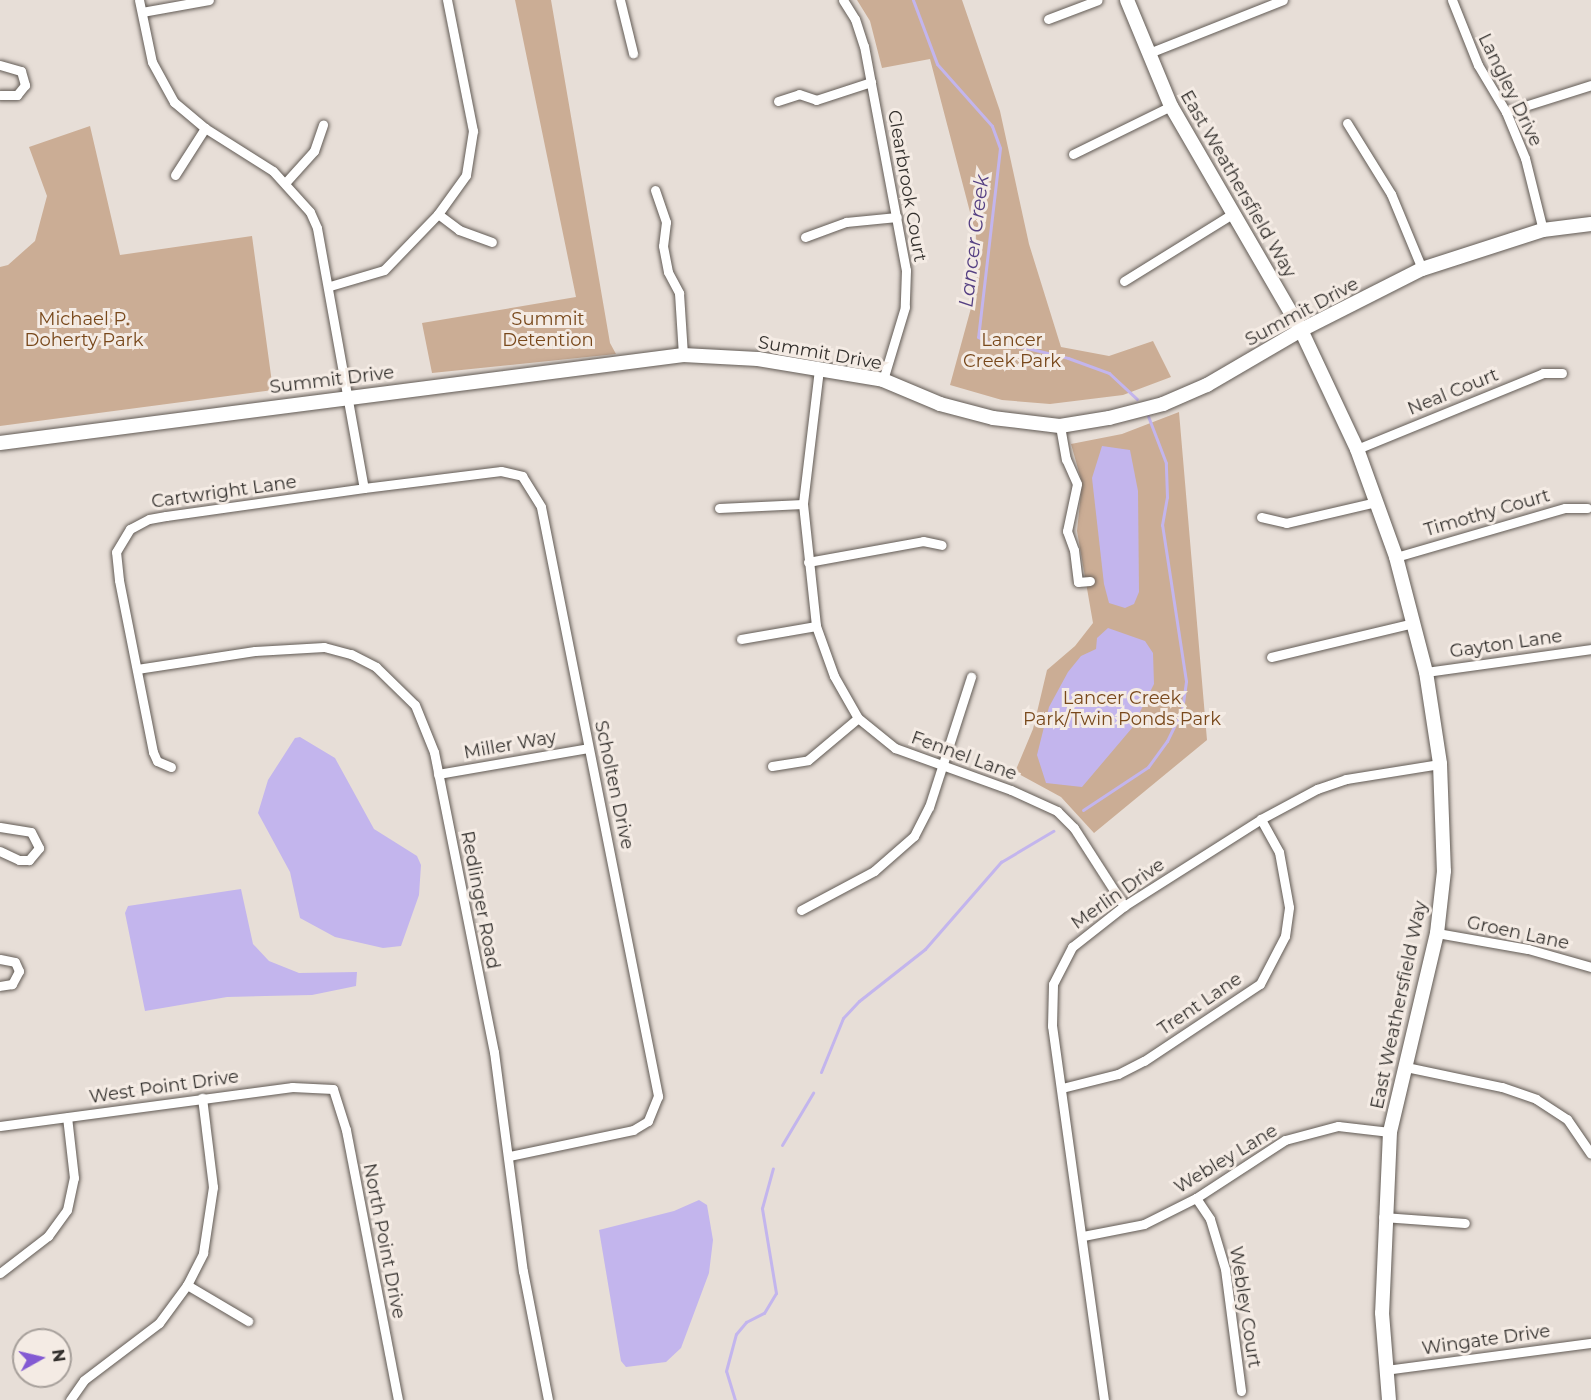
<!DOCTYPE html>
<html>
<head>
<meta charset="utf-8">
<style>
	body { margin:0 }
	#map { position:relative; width:1591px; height:1400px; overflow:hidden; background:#e7ded7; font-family:Montserrat,sans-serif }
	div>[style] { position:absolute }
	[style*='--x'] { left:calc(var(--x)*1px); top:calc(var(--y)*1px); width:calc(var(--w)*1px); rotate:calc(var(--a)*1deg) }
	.green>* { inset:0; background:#cbad95 }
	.water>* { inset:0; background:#c3b5ed }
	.stream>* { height:3px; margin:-1.5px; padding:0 1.5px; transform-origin:1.5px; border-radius:1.5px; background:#c3b5ed }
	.roads { filter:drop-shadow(0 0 2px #625b55) drop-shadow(0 0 2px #625b55) }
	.street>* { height:9px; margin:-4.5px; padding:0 4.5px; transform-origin:4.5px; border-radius:4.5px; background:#fff }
	.secondary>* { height:14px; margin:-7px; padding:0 7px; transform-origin:7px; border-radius:7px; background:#fff }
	span { translate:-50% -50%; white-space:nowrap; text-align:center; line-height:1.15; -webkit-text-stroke:6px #f4ebe4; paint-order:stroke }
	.street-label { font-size:18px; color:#33302d }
	.park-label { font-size:18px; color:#78481b }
	.water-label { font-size:20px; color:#554083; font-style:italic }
	.north { position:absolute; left:12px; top:1328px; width:60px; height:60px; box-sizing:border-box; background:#f4ebe4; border:2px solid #a7a09b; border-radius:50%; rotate:82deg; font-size:16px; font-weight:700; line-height:24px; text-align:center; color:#33302d }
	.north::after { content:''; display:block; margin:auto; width:21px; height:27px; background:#835ad3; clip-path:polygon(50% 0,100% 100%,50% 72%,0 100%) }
</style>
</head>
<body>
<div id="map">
	<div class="green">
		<i style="clip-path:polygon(515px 0,551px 0,610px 343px,616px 354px,432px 373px,422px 323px,576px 297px)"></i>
		<i style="clip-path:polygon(857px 0,962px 0,1000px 111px,1029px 244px,1061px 347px,1109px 356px,1153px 341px,1171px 377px,1123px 395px,1050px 404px,1002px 400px,950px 385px,977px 286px,976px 235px,930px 59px,882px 68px,870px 21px)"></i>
		<i style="clip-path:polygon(90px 126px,120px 255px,252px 236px,273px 390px,0 426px,0 267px,8px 265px,35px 241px,47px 196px,29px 147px)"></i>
		<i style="clip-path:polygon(1179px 412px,1207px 740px,1094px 833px,1061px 797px,1015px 772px,1033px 729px,1047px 670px,1075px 646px,1093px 623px,1077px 531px,1082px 483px,1071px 444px,1122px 434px)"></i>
	</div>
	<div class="water">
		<i style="clip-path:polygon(1102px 446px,1130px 450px,1138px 491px,1139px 592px,1134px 604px,1125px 608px,1109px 603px,1104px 584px,1092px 478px)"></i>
		<i style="clip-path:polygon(1108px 628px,1145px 641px,1153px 653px,1154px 684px,1132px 728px,1082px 787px,1046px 783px,1037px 755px,1049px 707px,1068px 672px,1081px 656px,1096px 649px,1097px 638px)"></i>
		<i style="clip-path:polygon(300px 737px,335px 758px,374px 829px,417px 856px,421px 865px,419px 895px,401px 946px,383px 948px,335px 937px,300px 918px,290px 872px,258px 813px,268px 780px,295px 738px)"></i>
		<i style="clip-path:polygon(241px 889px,253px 944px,269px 961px,299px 973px,357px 972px,356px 986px,312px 995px,227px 997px,145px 1011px,125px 913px,128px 906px)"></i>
		<i style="clip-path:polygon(699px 1200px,707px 1205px,713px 1240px,709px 1273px,681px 1348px,666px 1362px,626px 1367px,621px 1361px,599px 1230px,674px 1211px)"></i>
	</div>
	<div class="stream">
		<i style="--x:913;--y:0;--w:68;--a:69.4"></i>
		<i style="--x:937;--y:64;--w:83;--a:48.4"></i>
		<i style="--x:992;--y:126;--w:23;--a:70"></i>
		<i style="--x:1000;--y:148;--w:190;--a:96.6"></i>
		<i style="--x:978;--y:337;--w:16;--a:27"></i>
		<i style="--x:992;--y:344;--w:31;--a:6"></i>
		<i style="--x:1023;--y:347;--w:46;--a:13.7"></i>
		<i style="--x:1068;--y:358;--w:44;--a:20.1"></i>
		<i style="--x:1109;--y:373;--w:38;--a:43"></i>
		<i style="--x:1083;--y:810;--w:78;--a:-33.5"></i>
		<i style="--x:1148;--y:767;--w:32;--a:-54"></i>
		<i style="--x:1167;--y:741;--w:34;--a:-64"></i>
		<i style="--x:1182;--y:710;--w:29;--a:-82"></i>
		<i style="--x:1186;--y:681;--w:158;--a:-98.7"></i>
		<i style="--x:1162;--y:525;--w:28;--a:-80"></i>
		<i style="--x:1167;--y:497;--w:34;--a:-92"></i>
		<i style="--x:1166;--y:463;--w:50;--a:-111"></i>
		<i style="--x:821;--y:1072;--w:58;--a:-67.8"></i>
		<i style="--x:843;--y:1018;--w:23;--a:-47"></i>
		<i style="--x:859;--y:1001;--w:84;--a:-38.2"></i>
		<i style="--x:925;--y:949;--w:116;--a:-48.9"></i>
		<i style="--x:1001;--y:862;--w:61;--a:-30.8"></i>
		<i style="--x:782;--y:1145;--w:61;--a:-59.2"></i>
		<i style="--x:735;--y:1400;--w:30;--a:-107"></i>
		<i style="--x:726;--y:1371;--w:38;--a:-75"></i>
		<i style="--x:736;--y:1334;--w:16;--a:-50"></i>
		<i style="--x:746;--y:1322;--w:20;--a:-27"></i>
		<i style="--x:764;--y:1313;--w:23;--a:-59"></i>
		<i style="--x:776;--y:1293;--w:86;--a:-99.4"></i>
		<i style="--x:762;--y:1208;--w:41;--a:-74.6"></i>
	</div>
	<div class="roads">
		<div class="street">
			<i style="--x:139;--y:0;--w:63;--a:78.2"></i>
			<i style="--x:152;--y:62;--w:46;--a:61.2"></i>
			<i style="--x:174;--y:102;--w:40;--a:40"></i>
			<i style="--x:205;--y:128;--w:80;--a:32.3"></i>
			<i style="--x:273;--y:171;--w:55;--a:47.9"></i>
			<i style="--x:310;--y:212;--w:17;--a:66"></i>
			<i style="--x:317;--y:228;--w:264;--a:79.8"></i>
			<i style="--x:620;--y:0;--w:55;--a:76.2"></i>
			<i style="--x:843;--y:0;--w:22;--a:58"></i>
			<i style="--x:855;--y:19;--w:28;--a:72"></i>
			<i style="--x:864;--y:46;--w:228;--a:79.4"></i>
			<i style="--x:906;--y:270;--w:37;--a:92"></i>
			<i style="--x:905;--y:307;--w:76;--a:106.8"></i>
			<i style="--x:1452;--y:0;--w:70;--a:68.2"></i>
			<i style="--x:1478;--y:65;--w:55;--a:59.2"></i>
			<i style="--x:1506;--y:112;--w:50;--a:67.6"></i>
			<i style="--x:1525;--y:158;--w:74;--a:76"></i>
			<i style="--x:142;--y:12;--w:68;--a:-10.2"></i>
			<i style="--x:1048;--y:19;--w:53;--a:-20.8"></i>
			<i style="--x:1149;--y:53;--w:144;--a:-21.6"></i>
			<i style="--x:0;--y:65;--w:22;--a:16"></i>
			<i style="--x:21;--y:71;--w:15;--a:74"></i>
			<i style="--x:25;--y:85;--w:13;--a:129"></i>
			<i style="--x:17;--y:95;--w:17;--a:180"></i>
			<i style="--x:778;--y:101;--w:22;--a:-18"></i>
			<i style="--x:799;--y:94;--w:18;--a:19"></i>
			<i style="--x:816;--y:100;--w:58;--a:-18.1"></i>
			<i style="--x:1506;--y:112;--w:89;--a:-17.6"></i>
			<i style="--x:1347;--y:123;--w:84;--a:58.2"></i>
			<i style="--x:1391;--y:194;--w:81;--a:67.5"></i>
			<i style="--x:1073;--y:154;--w:109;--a:-26.1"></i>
			<i style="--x:175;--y:175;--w:56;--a:-57.4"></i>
			<i style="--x:286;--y:182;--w:42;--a:-47.9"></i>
			<i style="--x:314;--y:151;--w:28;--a:-71"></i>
			<i style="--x:655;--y:190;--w:34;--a:71"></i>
			<i style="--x:666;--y:222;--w:24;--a:97"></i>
			<i style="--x:663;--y:246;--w:26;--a:79"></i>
			<i style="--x:668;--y:272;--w:24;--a:62"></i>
			<i style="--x:679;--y:293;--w:62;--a:86.3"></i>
			<i style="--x:438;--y:214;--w:26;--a:37"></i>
			<i style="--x:459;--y:230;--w:35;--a:20"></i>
			<i style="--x:805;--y:237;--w:44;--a:-20.1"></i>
			<i style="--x:846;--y:222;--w:51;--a:-5.6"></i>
			<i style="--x:1124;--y:281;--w:127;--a:-31.8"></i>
			<i style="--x:330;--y:286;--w:56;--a:-16.5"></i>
			<i style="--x:384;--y:270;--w:78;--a:-46"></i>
			<i style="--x:438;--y:214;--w:48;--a:-54.3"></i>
			<i style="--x:466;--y:175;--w:45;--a:-81"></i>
			<i style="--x:473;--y:131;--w:134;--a:-101.2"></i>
			<i style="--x:819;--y:369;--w:136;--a:96.8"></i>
			<i style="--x:803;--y:504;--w:123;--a:83.9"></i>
			<i style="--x:816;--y:626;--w:53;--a:70.2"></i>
			<i style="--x:834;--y:676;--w:48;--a:60.3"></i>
			<i style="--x:858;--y:718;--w:48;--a:39"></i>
			<i style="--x:895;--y:748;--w:123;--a:19.9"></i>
			<i style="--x:1011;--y:790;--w:51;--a:24.5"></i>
			<i style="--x:1057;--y:811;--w:24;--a:45"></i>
			<i style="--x:1074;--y:828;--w:93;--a:57.3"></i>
			<i style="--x:1060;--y:426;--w:34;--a:80"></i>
			<i style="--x:1066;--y:459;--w:27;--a:66"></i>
			<i style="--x:1077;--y:484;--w:48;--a:102"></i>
			<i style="--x:1067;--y:531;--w:20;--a:70"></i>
			<i style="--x:1074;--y:550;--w:32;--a:83"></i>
			<i style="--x:1078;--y:582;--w:12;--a:-5"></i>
			<i style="--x:1357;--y:449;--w:201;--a:-22.2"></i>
			<i style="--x:1543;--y:373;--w:19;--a:0"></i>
			<i style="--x:719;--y:508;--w:84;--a:-2.7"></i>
			<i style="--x:1261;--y:517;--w:26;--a:13"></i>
			<i style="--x:1286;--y:523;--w:92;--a:-13.1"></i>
			<i style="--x:1396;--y:557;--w:176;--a:-16.2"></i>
			<i style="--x:1565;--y:508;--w:22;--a:0"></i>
			<i style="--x:808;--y:562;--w:117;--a:-10.3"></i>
			<i style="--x:923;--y:541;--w:19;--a:12"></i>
			<i style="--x:741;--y:639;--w:76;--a:-9.8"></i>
			<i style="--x:1271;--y:657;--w:147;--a:-13.4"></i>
			<i style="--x:137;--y:669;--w:119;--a:-8.7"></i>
			<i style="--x:255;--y:651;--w:69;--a:-3.3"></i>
			<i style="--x:324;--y:647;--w:28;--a:15"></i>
			<i style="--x:351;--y:654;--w:28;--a:27"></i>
			<i style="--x:376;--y:667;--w:54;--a:44.3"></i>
			<i style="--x:415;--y:705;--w:51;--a:68"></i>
			<i style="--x:434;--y:752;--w:306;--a:78.7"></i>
			<i style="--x:494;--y:1052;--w:221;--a:82.5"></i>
			<i style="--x:523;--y:1271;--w:131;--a:79"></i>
			<i style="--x:1426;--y:672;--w:167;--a:-7.9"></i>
			<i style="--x:772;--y:766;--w:36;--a:-9"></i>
			<i style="--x:808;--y:760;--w:65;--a:-40"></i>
			<i style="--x:171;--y:767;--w:15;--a:-157"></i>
			<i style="--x:157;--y:761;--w:10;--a:-114"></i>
			<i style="--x:153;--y:752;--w:175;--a:-101.2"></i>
			<i style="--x:119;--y:580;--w:28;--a:-96"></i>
			<i style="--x:116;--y:552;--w:27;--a:-59"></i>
			<i style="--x:130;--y:529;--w:21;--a:-28"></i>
			<i style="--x:149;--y:519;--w:17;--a:-10"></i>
			<i style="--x:166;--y:516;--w:200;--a:-8"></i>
			<i style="--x:364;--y:488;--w:138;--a:-7.1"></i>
			<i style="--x:501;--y:471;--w:22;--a:13"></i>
			<i style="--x:522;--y:476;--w:36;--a:58"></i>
			<i style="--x:541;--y:507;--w:601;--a:78.76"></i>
			<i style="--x:658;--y:1096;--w:27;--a:112"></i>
			<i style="--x:648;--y:1121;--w:17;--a:149"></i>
			<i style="--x:633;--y:1130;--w:126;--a:168.1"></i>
			<i style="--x:438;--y:774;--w:152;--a:-9.8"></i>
			<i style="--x:0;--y:827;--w:31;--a:9"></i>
			<i style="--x:31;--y:832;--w:18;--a:63"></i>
			<i style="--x:39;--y:848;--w:16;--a:130"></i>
			<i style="--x:29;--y:860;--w:10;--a:180"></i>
			<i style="--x:19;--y:860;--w:21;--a:-155"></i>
			<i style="--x:801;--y:910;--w:83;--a:-28.1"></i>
			<i style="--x:874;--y:871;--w:53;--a:-41.2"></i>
			<i style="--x:914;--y:836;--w:33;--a:-63"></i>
			<i style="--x:929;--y:807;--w:137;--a:-72.1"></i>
			<i style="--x:1437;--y:933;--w:92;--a:10"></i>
			<i style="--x:1528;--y:949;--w:66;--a:15.9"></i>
			<i style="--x:0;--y:959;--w:15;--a:11"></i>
			<i style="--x:15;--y:962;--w:10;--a:66"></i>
			<i style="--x:19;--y:971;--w:15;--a:118"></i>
			<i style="--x:12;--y:984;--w:12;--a:171"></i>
			<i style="--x:1406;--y:1067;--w:98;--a:11.8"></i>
			<i style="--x:1502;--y:1087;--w:36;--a:19"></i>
			<i style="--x:1536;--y:1099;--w:37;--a:33"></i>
			<i style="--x:1567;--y:1119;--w:42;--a:55.6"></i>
			<i style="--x:1062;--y:1088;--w:58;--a:-14"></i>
			<i style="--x:1118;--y:1074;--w:29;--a:-27"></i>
			<i style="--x:1144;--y:1061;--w:139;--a:-33.6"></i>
			<i style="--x:1260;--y:984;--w:54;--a:-62.5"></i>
			<i style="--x:1285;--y:936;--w:29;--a:-82"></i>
			<i style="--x:1289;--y:907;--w:56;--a:-100.3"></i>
			<i style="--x:1279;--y:852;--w:38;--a:-119"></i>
			<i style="--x:0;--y:1126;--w:295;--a:-7.6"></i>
			<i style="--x:292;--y:1087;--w:41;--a:2.8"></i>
			<i style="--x:333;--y:1089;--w:43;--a:72.4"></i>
			<i style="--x:346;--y:1130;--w:275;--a:79.1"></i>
			<i style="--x:1196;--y:1198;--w:25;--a:56"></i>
			<i style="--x:1210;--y:1219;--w:52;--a:73.3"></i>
			<i style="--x:1225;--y:1269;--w:123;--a:82.5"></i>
			<i style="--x:1383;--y:1217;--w:82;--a:4.2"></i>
			<i style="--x:1083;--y:1236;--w:62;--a:-11.1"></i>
			<i style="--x:1144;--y:1224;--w:58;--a:-26.6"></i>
			<i style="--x:1196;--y:1198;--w:106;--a:-33.1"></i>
			<i style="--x:1285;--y:1140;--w:55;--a:-14.8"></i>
			<i style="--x:1338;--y:1126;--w:52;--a:6.6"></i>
			<i style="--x:0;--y:1273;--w:61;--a:-37.6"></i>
			<i style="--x:48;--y:1236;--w:32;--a:-54"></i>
			<i style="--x:67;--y:1210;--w:33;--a:-78"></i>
			<i style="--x:74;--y:1178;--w:61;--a:-96.5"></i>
			<i style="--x:187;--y:1285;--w:71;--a:30.5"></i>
			<i style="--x:1385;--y:1370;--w:208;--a:-7.5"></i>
			<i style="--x:70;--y:1400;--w:24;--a:-55"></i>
			<i style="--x:84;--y:1380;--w:94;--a:-37.2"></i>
			<i style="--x:159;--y:1323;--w:47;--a:-53.6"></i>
			<i style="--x:187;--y:1285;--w:36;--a:-63"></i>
			<i style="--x:203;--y:1253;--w:67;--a:-81.4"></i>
			<i style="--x:213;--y:1187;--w:90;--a:-97"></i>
			<i style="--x:1104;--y:1400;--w:378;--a:-97.9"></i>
			<i style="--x:1052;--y:1026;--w:42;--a:-88.6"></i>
			<i style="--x:1053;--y:984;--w:42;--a:-62.8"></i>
			<i style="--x:1072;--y:947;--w:66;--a:-38.3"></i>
			<i style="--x:1124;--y:906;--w:162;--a:-32.4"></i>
			<i style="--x:1261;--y:819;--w:64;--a:-28.2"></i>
			<i style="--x:1317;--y:789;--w:31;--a:-19"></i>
			<i style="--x:1346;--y:779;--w:95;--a:-9.1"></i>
		</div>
		<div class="secondary">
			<i style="--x:1127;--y:0;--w:115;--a:67.5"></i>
			<i style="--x:1171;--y:106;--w:259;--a:59.9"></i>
			<i style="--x:1301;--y:330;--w:132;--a:64.8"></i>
			<i style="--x:1357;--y:449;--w:115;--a:70.1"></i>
			<i style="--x:1396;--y:557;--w:119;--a:75.4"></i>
			<i style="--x:1426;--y:672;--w:93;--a:81.3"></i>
			<i style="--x:1440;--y:764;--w:107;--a:87.9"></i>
			<i style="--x:1444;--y:871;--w:62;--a:96.4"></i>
			<i style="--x:1437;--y:933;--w:204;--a:103.3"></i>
			<i style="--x:1390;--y:1132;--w:181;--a:92.5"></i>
			<i style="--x:1382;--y:1313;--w:87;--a:85.4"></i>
			<i style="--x:0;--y:443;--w:689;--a:-7.34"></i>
			<i style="--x:683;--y:355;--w:75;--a:3.1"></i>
			<i style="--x:758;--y:359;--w:127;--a:9.5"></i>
			<i style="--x:883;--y:380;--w:62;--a:22.8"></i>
			<i style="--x:940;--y:404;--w:55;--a:14.8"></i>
			<i style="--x:993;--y:418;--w:67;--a:6.8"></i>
			<i style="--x:1060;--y:426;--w:50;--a:-9.3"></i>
			<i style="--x:1109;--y:418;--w:56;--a:-14.5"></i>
			<i style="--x:1163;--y:404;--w:48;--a:-23.4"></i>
			<i style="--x:1207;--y:385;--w:109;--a:-30.3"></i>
			<i style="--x:1301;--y:330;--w:136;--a:-26.8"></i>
			<i style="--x:1422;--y:269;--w:127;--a:-17.9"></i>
			<i style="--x:1543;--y:230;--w:48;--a:-7.1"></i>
		</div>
	</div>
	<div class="street-label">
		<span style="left:1510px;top:90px;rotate:64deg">Langley Drive</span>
		<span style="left:1238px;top:184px;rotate:60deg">East Weathersfield Way</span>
		<span style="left:907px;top:186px;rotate:80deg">Clearbrook Court</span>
		<span style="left:1302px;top:312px;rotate:-28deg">Summit Drive</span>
		<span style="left:820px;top:353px;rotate:10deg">Summit Drive</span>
		<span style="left:332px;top:380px;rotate:-7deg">Summit Drive</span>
		<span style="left:1453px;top:392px;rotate:-22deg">Neal Court</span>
		<span style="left:224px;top:492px;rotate:-8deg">Cartwright Lane</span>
		<span style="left:1487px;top:513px;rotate:-16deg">Timothy Court</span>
		<span style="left:1506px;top:644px;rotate:-8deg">Gayton Lane</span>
		<span style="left:510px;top:745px;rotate:-10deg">Miller Way</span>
		<span style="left:964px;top:756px;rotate:20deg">Fennel Lane</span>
		<span style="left:614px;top:785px;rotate:78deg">Scholten Drive</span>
		<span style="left:1118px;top:894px;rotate:-35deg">Merlin Drive</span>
		<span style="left:480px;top:900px;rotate:79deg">Redlinger Road</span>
		<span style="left:1518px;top:933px;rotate:12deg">Groen Lane</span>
		<span style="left:1200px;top:1004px;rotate:-34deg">Trent Lane</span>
		<span style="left:1399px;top:1005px;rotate:-78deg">East Weathersfield Way</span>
		<span style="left:164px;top:1087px;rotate:-8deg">West Point Drive</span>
		<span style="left:1226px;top:1159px;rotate:-31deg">Webley Lane</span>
		<span style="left:384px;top:1241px;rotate:79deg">North Point Drive</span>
		<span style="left:1245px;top:1307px;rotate:81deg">Webley Court</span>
		<span style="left:1486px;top:1340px;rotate:-8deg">Wingate Drive</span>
	</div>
	<div class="park-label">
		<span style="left:84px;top:330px">Michael P.<br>Doherty Park</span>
		<span style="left:548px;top:330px">Summit<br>Detention</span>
		<span style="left:1012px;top:351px">Lancer<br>Creek Park</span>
		<span style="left:1122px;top:709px">Lancer Creek<br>Park/Twin Ponds Park</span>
	</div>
	<div class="water-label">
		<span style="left:974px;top:241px;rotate:-83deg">Lancer Creek</span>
	</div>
	<div class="north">N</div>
</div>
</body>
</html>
